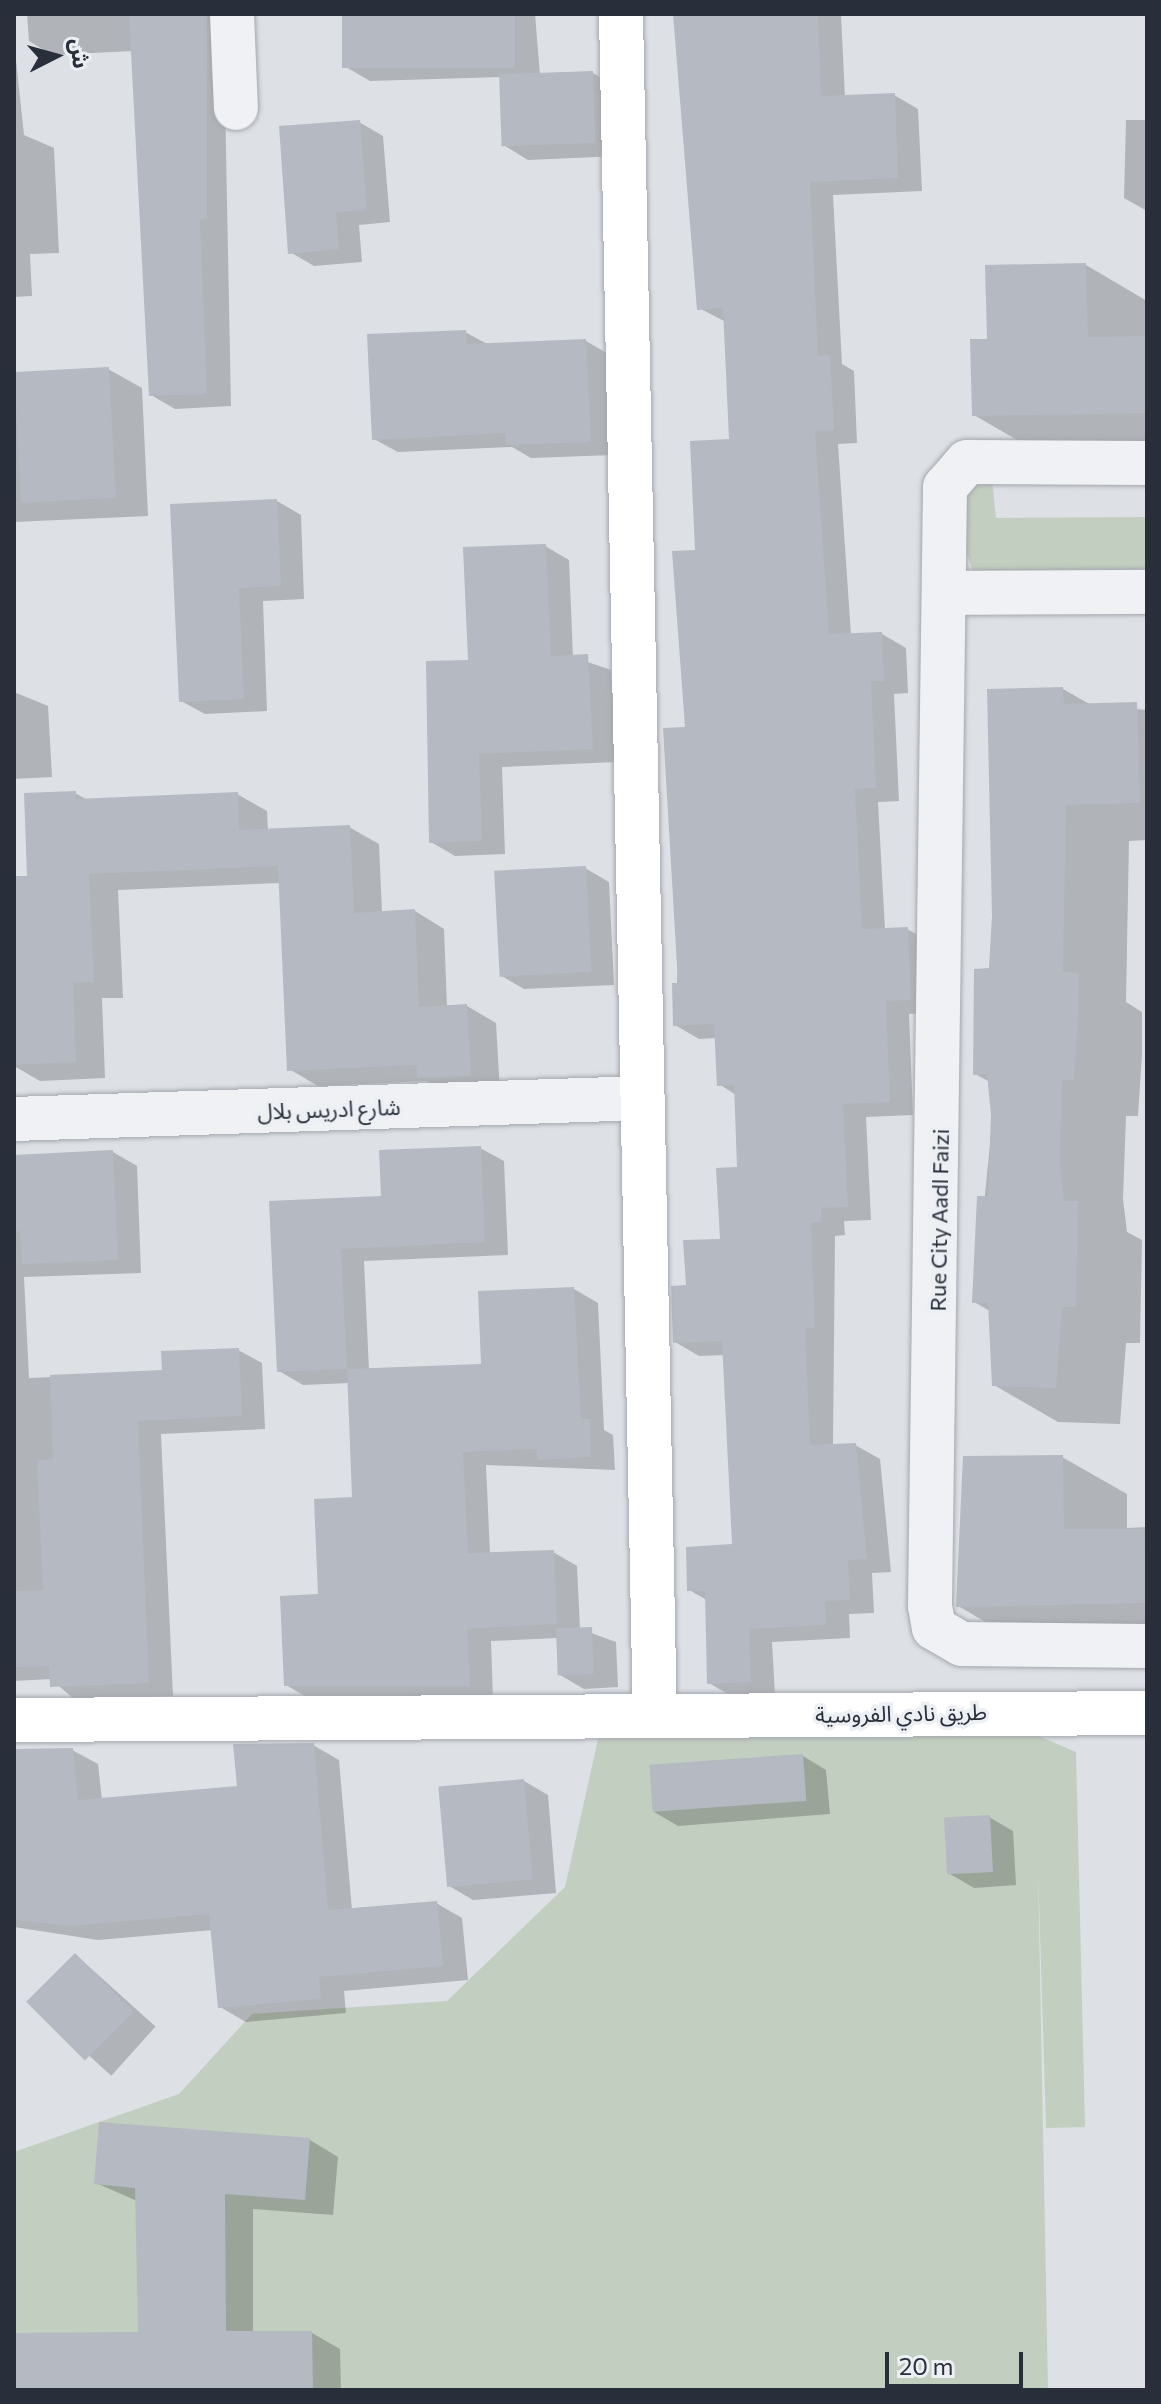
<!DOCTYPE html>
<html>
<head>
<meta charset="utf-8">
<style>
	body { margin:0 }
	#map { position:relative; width:1161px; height:2404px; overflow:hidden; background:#dde0e5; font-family:Commissioner,"Noto Sans Arabic",sans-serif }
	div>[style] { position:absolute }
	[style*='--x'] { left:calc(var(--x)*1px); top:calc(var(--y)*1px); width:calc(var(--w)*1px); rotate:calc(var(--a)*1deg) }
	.green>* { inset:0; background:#c2cebf }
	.shadow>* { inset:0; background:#0003; transform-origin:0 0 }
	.building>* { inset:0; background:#b5b9c1; transform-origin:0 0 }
	.roads { filter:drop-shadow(0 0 2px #a3a7ae) drop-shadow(0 0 2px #a3a7ae) }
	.minor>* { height:44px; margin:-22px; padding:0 22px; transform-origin:22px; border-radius:22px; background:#eff1f4 }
	.major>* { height:44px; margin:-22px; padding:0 22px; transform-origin:22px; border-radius:22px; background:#fff }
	span { translate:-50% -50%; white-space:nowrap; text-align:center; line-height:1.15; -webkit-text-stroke:7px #eceff3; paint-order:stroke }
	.street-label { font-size:22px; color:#282e3a }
	.frame { position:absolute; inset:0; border:16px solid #282e3a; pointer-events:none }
	.north { position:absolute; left:16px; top:16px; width:80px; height:80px; -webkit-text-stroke:6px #eceff3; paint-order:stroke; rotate:84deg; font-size:22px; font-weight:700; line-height:32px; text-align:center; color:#282e3a }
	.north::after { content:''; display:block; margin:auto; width:28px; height:36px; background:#282e3a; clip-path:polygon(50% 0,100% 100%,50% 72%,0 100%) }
	.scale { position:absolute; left:885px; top:2352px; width:138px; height:36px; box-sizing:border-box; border:4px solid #282e3a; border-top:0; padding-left:10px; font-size:24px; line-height:28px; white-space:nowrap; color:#282e3a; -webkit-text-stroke:6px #eceff3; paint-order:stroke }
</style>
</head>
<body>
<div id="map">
	<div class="green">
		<i style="clip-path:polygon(968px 477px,992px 480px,996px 518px,1147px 517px,1147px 576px,975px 578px,962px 538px)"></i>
		<i style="clip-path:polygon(1034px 1734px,1076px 1752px,1085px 2127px,1046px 2128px,1038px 1867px,1048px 2390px,14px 2390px,14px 2152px,179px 2094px,252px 2014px,447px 2001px,565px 1887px,599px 1735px)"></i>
	</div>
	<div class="shadow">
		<i style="clip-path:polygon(27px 14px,236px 14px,225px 98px,231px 406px,175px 409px,151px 395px,133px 51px,52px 55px,29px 41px)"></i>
		<i style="clip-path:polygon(344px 14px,535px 14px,540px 75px,593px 73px,617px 87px,619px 156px,528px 160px,505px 146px,501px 77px,370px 81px,346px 67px)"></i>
		<i style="clip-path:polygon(675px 14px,865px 14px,841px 15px,845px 97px,894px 95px,918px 109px,922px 191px,833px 195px,842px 364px,854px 371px,857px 443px,838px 444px,851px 635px,882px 634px,906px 648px,908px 693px,894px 694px,899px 801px,878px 802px,885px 930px,907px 929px,932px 943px,935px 1013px,909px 1014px,913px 1115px,866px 1117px,871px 1220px,844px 1221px,845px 1235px,835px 1236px,833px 1446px,855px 1445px,880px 1459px,891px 1572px,872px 1573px,874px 1613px,849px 1614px,850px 1638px,772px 1642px,775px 1695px,733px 1697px,709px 1683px,707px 1600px,689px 1590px,734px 1546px,725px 1355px,699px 1356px,675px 1342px,688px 1287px,722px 1241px,740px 1168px,736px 1095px,719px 1084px,717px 1038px,699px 1039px,675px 1025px,697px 552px,731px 441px,726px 322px,699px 308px)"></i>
		<i style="clip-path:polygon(14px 41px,24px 135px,54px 148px,59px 253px,30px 254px,32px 296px,14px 297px)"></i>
		<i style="clip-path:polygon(1126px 120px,1147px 120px,1147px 211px,1124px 198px)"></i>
		<i style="clip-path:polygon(359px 122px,383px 136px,390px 222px,359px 225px,362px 262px,314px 266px,290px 252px)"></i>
		<i style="clip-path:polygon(1086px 265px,1147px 301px,1147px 451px,1038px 452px,974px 415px,989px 341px)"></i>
		<i style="clip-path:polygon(465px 332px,489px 345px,586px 341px,610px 355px,614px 455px,531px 458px,512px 447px,398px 452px,374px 439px)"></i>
		<i style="clip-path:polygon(108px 369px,142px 388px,148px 516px,14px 522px,14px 373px)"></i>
		<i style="clip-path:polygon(277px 501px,301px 515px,304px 599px,263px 601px,267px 711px,205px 714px,181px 701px)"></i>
		<i style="clip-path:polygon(545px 546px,569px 560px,573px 657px,611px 670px,616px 762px,502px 767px,505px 854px,455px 856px,431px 842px,470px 662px)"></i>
		<i style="clip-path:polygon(1063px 689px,1091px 705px,1147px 710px,1147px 840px,1129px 841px,1126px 1002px,1142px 1012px,1142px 1055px,1138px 1116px,1126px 1116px,1123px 1199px,1127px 1232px,1142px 1240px,1140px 1343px,1126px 1343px,1120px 1424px,1058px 1422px,994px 1385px,990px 1311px,974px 1302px,993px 1115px,990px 1082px,975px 1074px,991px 970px)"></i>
		<i style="clip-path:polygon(14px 692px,48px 706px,52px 777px,14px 779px)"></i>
		<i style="clip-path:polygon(75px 793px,89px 801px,237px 794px,267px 811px,268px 831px,349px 827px,379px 844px,382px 913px,415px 911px,444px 929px,447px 1007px,467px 1006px,496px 1023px,500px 1092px,448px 1094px,427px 1081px,318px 1086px,289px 1069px,280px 883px,118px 890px,123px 998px,102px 998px,105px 1078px,40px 1081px,14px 1066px,14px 878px,30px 878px)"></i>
		<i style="clip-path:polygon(585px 868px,609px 882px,614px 985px,524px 989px,500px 975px)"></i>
		<i style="clip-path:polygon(480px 1148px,504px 1161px,508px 1255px,364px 1261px,369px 1370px,483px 1366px,574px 1289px,598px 1303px,604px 1430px,613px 1435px,615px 1470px,486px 1465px,490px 1554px,553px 1552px,577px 1566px,580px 1629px,616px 1642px,618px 1687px,584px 1689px,560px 1675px,558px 1638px,491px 1641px,493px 1699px,310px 1699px,286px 1685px,354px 1499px,349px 1383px,303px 1385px,279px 1371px,271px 1203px,383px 1198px)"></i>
		<i style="clip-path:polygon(113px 1152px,137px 1166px,141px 1273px,24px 1277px,29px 1378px,164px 1372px,238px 1350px,262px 1363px,265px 1429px,161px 1434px,173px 1696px,75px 1700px,51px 1679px,14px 1681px,14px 1157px)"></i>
		<i style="clip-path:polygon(1062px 1457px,1127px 1494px,1127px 1528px,1147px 1527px,1147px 1642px,1022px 1643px,958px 1606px)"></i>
		<i style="clip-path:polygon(313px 1745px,339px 1760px,352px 1910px,436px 1903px,462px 1918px,468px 1980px,344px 1991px,346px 2013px,246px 2022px,220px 2007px,213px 1930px,98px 1940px,14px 1927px,14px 1751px,72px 1750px,98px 1764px,102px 1800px,239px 1788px)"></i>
		<i style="clip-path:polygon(803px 1756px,826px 1770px,830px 1814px,678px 1826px,654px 1812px)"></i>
		<i style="clip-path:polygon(524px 1781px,548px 1795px,556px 1893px,473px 1900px,449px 1886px)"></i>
		<i style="clip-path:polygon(989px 1817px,1013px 1831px,1016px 1885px,974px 1888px,950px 1874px)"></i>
		<i style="left:76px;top:1955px;width:107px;height:66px;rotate:42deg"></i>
		<i style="clip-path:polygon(101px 2125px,310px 2140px,338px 2157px,333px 2215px,253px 2209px,253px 2333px,312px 2333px,340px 2349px,341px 2390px,14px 2390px,14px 2335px,140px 2334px,137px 2201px,96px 2183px)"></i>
	</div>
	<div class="building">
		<i style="clip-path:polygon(129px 14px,207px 14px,207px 218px,200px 219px,207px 394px,149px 396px)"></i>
		<i style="left:342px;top:14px;width:173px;height:54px"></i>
		<i style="clip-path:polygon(673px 14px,818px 14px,821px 96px,895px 93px,898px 178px,810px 182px,818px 356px,830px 355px,834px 430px,815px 431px,829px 634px,882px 632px,884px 681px,871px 681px,876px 788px,855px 789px,862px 929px,908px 927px,911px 1000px,886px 1001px,890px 1102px,843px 1104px,848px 1207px,821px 1208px,821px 1222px,811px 1223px,815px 1328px,805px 1328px,810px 1445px,856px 1443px,867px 1559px,848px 1560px,850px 1600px,825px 1601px,826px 1625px,749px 1629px,751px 1682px,707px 1684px,705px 1591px,687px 1591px,686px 1547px,732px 1544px,722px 1341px,673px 1343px,671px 1286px,686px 1285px,683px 1240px,720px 1239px,716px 1168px,737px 1167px,734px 1085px,717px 1086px,714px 1024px,673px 1026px,672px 983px,678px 983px,663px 728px,685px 727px,672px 551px,695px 550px,690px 441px,729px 439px,723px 308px,697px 310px)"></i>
		<i style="left:593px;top:71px;width:72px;height:94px;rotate:88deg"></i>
		<i style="clip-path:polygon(360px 120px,367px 210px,336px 212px,339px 249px,288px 254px,279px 126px)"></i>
		<i style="clip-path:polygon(1086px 263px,1088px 337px,1147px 336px,1147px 413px,972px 416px,970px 339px,987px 339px,985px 265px)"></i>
		<i style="clip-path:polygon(466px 330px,467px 344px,586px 339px,591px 442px,506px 445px,505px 433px,372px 440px,367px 334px)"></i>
		<i style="left:109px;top:367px;width:131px;height:95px;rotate:87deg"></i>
		<i style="clip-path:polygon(277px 499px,281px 586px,239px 588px,244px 699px,179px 702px,170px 504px)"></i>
		<i style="clip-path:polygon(546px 544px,551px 656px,588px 654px,593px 749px,479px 754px,482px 841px,429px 843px,426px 661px,468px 660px,463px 547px)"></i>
		<i style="clip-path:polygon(1063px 687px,1064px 704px,1137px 702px,1140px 803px,1066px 805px,1063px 972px,1079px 973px,1078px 1017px,1074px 1080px,1062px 1080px,1060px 1161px,1064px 1201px,1078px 1201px,1076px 1307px,1062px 1307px,1056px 1388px,992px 1386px,988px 1303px,972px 1303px,977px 1196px,988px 1196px,991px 1115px,987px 1074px,973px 1075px,974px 969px,989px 968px,992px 916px,987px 689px)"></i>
		<i style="clip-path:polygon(76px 791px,76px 799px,238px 792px,239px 830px,350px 825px,354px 913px,415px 909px,419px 1007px,467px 1004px,471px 1076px,417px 1078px,416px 1065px,287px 1071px,278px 866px,89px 874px,94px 982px,73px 982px,76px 1062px,14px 1065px,14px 876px,27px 876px,24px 793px)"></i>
		<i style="left:586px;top:866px;width:106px;height:92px;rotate:87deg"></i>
		<i style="clip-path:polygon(481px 1146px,485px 1242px,341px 1249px,347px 1369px,277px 1372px,269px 1201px,381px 1196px,379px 1150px)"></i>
		<i style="clip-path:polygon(113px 1150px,118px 1260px,22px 1264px,20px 1231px,14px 1232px,14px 1155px)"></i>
		<i style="clip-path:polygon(574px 1287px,581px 1419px,590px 1419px,591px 1457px,537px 1460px,537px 1449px,463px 1452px,468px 1553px,554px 1550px,557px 1624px,467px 1629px,470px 1686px,284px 1686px,280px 1596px,318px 1594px,314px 1499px,352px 1497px,347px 1369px,481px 1364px,478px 1291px)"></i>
		<i style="clip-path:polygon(239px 1348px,242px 1416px,138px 1421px,149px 1683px,50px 1687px,49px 1666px,14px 1667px,14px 1591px,43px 1590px,37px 1460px,53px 1459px,50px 1375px,162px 1370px,161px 1351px)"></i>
		<i style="clip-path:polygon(1063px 1455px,1064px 1529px,1144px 1529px,1147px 1603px,956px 1607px,963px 1456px)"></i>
		<i style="left:592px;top:1627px;width:47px;height:36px;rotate:88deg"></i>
		<i style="clip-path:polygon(314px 1743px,328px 1910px,437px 1901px,443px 1966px,319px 1977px,321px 1999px,218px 2008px,209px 1914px,71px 1926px,14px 1920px,14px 1749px,73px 1748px,78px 1800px,237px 1786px,233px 1744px)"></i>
		<i style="left:803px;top:1754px;width:47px;height:154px;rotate:86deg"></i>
		<i style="left:524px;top:1779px;width:101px;height:86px;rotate:85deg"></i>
		<i style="left:990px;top:1815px;width:57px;height:46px;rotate:87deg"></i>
		<i style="left:75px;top:1953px;width:83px;height:69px;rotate:45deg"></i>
		<i style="clip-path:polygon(99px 2122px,310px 2138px,305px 2200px,225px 2194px,226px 2331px,312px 2331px,313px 2390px,14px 2390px,14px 2333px,138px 2332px,135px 2188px,94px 2184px)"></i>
	</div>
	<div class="roads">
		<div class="minor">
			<i style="--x:232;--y:14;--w:94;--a:87.6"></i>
			<i style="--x:1147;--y:463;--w:180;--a:-179.7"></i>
			<i style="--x:967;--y:462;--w:33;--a:131"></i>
			<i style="--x:945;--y:487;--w:1119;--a:90.77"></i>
			<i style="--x:930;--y:1606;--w:22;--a:80"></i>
			<i style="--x:934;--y:1628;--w:32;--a:30"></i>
			<i style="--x:962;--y:1644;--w:185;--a:0.6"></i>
			<i style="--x:946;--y:593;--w:201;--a:-0.3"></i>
			<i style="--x:14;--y:1119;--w:629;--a:-1.91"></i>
		</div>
		<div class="major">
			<i style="--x:621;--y:14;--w:1702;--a:88.86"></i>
			<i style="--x:14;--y:1720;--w:1133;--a:-0.35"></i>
		</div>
	</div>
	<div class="street-label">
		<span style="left:329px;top:1109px;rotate:-2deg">شارع ادريس بلال</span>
		<span style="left:939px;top:1220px;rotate:-89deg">Rue City Aadl Faizi</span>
		<span style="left:901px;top:1713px;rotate:-1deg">طريق نادي الفروسية</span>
	</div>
	<div class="frame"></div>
	<div class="north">ش</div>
	<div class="scale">20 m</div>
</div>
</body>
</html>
